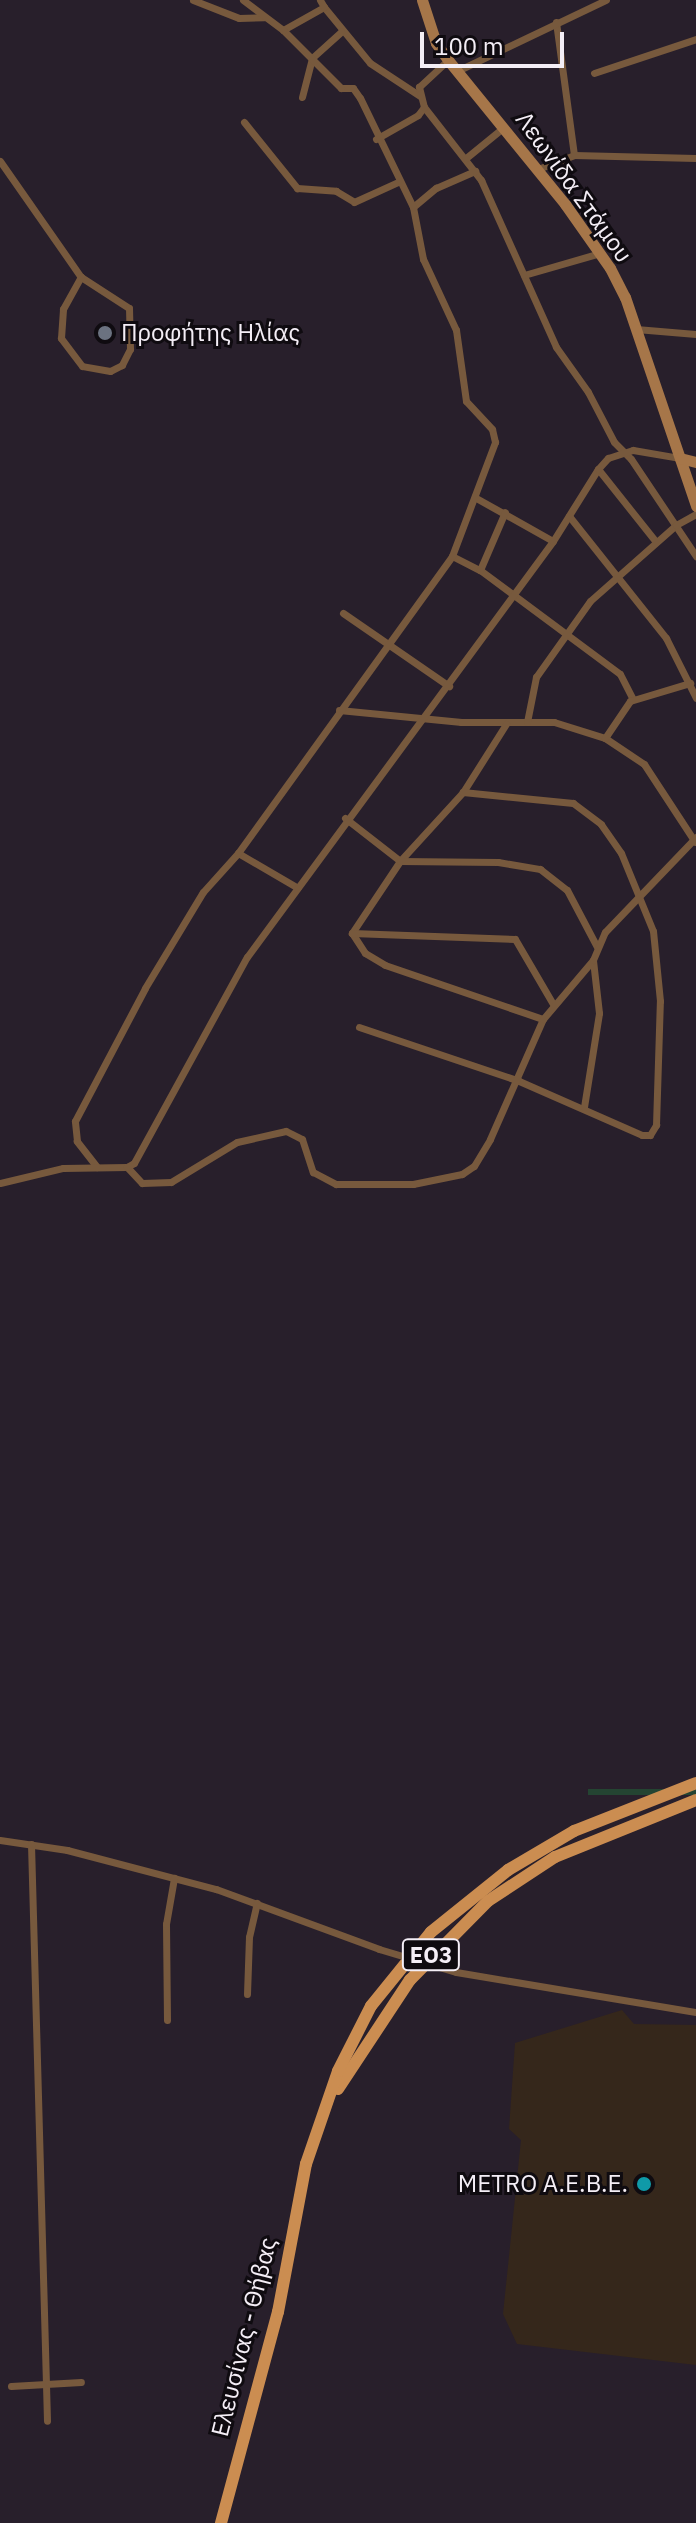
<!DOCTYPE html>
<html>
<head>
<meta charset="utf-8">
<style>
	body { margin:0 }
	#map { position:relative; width:696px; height:2523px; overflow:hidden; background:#281f2b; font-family:"IBM Plex Sans",sans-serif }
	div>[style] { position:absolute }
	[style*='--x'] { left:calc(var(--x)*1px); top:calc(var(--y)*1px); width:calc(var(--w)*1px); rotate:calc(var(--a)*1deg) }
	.industrial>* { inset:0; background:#35271b }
	.green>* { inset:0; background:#244432; transform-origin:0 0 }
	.minor>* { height:7px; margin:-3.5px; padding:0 3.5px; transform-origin:3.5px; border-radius:3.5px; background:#77593d }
	.secondary>* { height:11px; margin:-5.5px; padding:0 5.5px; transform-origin:5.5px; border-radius:5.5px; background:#a67649 }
	.primary>* { height:12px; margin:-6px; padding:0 6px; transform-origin:6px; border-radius:6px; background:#cb8d51 }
	.minor-bridge>* { height:7px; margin:-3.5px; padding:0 3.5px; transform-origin:3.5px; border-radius:3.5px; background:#77593d }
	.dots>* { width:22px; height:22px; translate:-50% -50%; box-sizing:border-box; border:4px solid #0f0b10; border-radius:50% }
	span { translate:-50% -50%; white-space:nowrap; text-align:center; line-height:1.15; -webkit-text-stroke:6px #0f0b10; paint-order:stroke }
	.shield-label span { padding:2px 6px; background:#0f0b10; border:2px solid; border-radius:6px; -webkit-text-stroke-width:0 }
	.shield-label { font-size:22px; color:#f4eef6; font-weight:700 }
	.street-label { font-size:24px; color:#f4eef6 }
	.poi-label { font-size:24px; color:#f4eef6 }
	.left { translate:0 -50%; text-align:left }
	.right { translate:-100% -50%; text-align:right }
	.scale { position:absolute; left:420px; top:32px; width:144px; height:36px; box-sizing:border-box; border:4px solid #f4eef6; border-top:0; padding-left:10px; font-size:24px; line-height:28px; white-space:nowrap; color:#f4eef6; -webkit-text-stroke:6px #0f0b10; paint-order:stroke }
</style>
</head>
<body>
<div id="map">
	<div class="industrial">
		<i style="clip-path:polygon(622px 2010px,634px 2024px,696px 2025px,696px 2365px,517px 2344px,503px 2314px,521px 2140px,509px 2129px,515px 2043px)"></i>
	</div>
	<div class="green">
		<i style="left:696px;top:1789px;width:6px;height:108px;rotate:90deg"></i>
	</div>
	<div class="minor">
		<i style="--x:193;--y:0;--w:49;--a:21.4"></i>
		<i style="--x:239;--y:18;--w:25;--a:-2"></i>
		<i style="--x:324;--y:7;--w:72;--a:50.6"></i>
		<i style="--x:370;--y:63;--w:60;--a:33.4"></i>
		<i style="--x:556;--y:22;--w:134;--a:82.3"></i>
		<i style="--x:283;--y:30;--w:47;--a:-29.3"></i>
		<i style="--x:324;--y:7;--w:8;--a:-120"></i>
		<i style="--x:457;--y:71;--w:165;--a:-25.5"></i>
		<i style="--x:594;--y:73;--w:108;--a:-18.4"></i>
		<i style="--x:302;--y:97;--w:40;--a:-75.6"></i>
		<i style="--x:312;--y:58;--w:39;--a:-42"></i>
		<i style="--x:424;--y:107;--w:93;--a:52"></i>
		<i style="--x:481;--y:180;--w:183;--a:65.8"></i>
		<i style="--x:556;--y:347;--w:55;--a:54.6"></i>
		<i style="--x:588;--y:392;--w:56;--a:62.5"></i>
		<i style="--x:614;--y:442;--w:24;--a:45"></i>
		<i style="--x:631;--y:459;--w:117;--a:56.2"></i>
		<i style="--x:244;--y:122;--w:85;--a:51.2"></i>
		<i style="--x:297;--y:188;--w:39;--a:4"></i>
		<i style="--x:336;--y:191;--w:21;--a:31"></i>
		<i style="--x:354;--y:202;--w:48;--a:-24.4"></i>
		<i style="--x:376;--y:139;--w:48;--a:-29.7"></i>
		<i style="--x:418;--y:115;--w:10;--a:-53"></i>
		<i style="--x:424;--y:107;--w:21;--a:-104"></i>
		<i style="--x:419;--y:87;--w:40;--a:-43"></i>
		<i style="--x:466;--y:158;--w:49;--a:-39.2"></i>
		<i style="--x:0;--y:161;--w:141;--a:55.1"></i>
		<i style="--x:81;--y:277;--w:57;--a:32.9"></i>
		<i style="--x:129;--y:308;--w:41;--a:88.6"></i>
		<i style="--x:130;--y:349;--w:18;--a:117"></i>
		<i style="--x:122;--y:365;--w:13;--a:153"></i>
		<i style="--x:110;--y:371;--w:28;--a:-170"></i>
		<i style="--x:82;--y:366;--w:35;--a:-127"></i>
		<i style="--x:61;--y:338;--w:29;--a:-86"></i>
		<i style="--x:63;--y:309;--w:37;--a:-61"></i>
		<i style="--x:538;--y:169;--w:39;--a:-21"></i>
		<i style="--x:574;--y:155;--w:122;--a:1.4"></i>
		<i style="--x:413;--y:207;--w:30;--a:-40"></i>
		<i style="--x:436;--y:188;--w:43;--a:-23.6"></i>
		<i style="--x:524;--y:275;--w:79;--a:-16.1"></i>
		<i style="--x:636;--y:329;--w:60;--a:4.8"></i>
		<i style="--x:598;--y:469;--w:93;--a:51.5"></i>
		<i style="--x:476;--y:498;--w:88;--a:29.2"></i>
		<i style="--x:569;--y:516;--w:156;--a:51.5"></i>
		<i style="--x:666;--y:638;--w:67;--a:63.4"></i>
		<i style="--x:452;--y:556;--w:31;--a:27"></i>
		<i style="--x:480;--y:570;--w:174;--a:36.6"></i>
		<i style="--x:620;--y:674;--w:28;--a:63"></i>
		<i style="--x:480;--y:570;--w:63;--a:-66.7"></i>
		<i style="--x:343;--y:613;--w:129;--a:34.6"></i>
		<i style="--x:339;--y:710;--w:123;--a:5.6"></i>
		<i style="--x:461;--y:722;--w:93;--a:0"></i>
		<i style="--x:554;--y:722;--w:53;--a:17.4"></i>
		<i style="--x:605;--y:738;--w:47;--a:33.7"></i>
		<i style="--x:644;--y:764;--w:93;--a:56.8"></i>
		<i style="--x:527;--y:722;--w:46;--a:-78.7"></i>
		<i style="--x:536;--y:677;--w:93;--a:-54.6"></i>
		<i style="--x:590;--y:601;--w:115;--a:-41.5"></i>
		<i style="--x:676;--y:525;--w:23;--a:-29"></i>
		<i style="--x:506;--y:724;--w:80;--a:122.3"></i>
		<i style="--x:463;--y:792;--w:93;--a:132.4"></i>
		<i style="--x:400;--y:861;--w:87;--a:123.7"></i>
		<i style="--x:352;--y:933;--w:24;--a:57"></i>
		<i style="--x:365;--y:953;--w:23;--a:31"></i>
		<i style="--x:385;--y:965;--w:167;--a:18.9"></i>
		<i style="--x:605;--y:738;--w:45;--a:-56"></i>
		<i style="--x:630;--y:701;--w:63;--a:-16.7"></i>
		<i style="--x:345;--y:818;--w:70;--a:38"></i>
		<i style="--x:400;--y:861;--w:98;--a:0.6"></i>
		<i style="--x:498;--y:862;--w:43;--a:9.5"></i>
		<i style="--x:540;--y:869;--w:34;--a:38"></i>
		<i style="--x:567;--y:890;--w:64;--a:62.2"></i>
		<i style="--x:238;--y:853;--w:69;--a:30.3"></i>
		<i style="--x:352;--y:933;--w:163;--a:2.1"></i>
		<i style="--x:515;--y:939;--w:75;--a:59.7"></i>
		<i style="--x:359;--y:1027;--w:169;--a:18.6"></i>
		<i style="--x:519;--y:1081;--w:134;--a:23.7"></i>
		<i style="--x:642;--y:1135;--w:8;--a:0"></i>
		<i style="--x:650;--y:1135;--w:12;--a:-59"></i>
		<i style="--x:656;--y:1125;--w:124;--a:-88.2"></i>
		<i style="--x:660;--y:1001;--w:70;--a:-95.7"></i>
		<i style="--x:653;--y:931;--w:84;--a:-112.3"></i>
		<i style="--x:621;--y:853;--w:35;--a:-125"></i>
		<i style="--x:601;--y:824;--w:35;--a:-143"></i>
		<i style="--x:573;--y:803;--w:111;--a:-174.3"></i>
		<i style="--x:584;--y:1107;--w:95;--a:-80.9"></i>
		<i style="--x:599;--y:1013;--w:53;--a:-96.5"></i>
		<i style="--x:97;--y:1167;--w:33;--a:-128"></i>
		<i style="--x:77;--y:1141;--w:20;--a:-96"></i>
		<i style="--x:75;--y:1121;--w:150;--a:-62.2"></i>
		<i style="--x:145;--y:988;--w:112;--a:-58.9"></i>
		<i style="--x:203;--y:892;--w:52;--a:-48.1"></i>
		<i style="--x:238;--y:853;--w:366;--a:-54.2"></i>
		<i style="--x:452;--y:556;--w:122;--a:-69.3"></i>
		<i style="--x:495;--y:442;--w:13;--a:-103"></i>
		<i style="--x:492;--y:429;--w:38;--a:-133"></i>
		<i style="--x:466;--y:401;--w:72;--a:-98"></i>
		<i style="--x:456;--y:330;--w:78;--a:-114.9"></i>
		<i style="--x:423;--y:259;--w:53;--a:-100.9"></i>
		<i style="--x:413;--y:207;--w:121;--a:-115.9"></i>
		<i style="--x:360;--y:98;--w:12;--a:-125"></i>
		<i style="--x:353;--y:88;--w:12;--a:180"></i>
		<i style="--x:341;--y:88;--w:82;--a:-135"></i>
		<i style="--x:283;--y:30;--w:50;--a:-143.1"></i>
		<i style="--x:127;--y:1167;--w:22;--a:47"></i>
		<i style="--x:142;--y:1183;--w:29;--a:-2"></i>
		<i style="--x:171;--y:1182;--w:77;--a:-31.2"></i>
		<i style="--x:237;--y:1142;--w:50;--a:-12.7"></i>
		<i style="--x:286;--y:1131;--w:18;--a:27"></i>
		<i style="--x:302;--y:1139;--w:35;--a:72"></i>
		<i style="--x:313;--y:1172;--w:26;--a:28"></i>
		<i style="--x:336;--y:1184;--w:77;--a:0"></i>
		<i style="--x:413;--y:1184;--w:50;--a:-11.5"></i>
		<i style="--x:462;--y:1174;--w:14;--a:-34"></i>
		<i style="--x:474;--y:1166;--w:31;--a:-59"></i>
		<i style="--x:490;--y:1139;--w:131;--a:-66.2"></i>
		<i style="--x:543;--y:1019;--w:77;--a:-49.7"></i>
		<i style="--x:593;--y:960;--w:30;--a:-67"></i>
		<i style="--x:605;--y:932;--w:132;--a:-46.2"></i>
		<i style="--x:0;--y:1183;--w:65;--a:-13.4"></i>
		<i style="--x:63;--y:1168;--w:64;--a:-0.9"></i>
		<i style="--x:127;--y:1167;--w:8;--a:-30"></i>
		<i style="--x:134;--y:1163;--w:235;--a:-61.3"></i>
		<i style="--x:247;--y:957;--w:516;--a:-53.66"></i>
		<i style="--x:553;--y:541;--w:85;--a:-58"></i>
		<i style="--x:598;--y:469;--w:15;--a:-48"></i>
		<i style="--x:608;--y:458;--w:26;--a:-18"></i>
		<i style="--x:633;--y:450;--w:48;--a:9.7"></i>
		<i style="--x:0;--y:1840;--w:68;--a:8.5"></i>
		<i style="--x:67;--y:1850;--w:154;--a:14.7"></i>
		<i style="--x:216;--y:1889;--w:174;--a:20.2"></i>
		<i style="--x:31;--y:1844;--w:577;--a:88.41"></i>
		<i style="--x:456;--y:1972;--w:243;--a:9.5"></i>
		<i style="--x:247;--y:1994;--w:57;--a:-88"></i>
		<i style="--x:249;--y:1937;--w:35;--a:-77"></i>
		<i style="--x:167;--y:2020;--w:96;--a:-90.6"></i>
		<i style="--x:166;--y:1924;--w:47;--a:-80.1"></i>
		<i style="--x:11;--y:2386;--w:70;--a:-3.3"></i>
	</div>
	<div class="secondary">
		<i style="--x:422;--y:0;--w:45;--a:72"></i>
		<i style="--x:436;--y:43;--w:21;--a:55"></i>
		<i style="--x:448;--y:60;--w:186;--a:50.9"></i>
		<i style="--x:565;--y:204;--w:78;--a:54.9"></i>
		<i style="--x:610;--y:268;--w:33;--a:63"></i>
		<i style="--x:625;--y:297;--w:221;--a:71.2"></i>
		<i style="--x:680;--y:458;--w:16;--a:14"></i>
	</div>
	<div class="primary">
		<i style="--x:338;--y:2089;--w:131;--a:-56.6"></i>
		<i style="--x:410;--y:1980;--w:111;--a:-45.4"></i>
		<i style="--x:488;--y:1901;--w:80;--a:-33.3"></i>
		<i style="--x:555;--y:1857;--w:152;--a:-22"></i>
		<i style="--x:221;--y:2523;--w:219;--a:-74.9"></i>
		<i style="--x:278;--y:2312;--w:151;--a:-79.3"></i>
		<i style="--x:306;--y:2164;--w:98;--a:-71"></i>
		<i style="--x:338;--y:2071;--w:73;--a:-63.1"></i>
		<i style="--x:371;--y:2006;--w:95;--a:-51"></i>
		<i style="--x:431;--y:1932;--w:99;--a:-38.8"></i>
		<i style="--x:508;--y:1870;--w:77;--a:-30.6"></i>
		<i style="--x:574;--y:1831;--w:131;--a:-21.5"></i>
	</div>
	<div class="minor-bridge">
		<i style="--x:379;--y:1949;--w:80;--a:16.6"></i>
	</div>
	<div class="dots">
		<i style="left:105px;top:333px;background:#6b7280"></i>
		<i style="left:644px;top:2184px;background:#0f9aa8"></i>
	</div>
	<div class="shield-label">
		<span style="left:431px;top:1955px">ΕΟ3</span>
	</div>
	<div class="street-label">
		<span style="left:574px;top:187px;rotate:54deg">Λεωνίδα Στάμου</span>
		<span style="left:244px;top:2337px;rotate:-76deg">Ελευσίνας - Θήβας</span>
	</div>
	<div class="poi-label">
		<span class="left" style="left:121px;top:333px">Προφήτης Ηλίας</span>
		<span class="right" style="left:628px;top:2184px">METRO Α.Ε.Β.Ε.</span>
	</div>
	<div class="scale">100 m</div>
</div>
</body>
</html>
